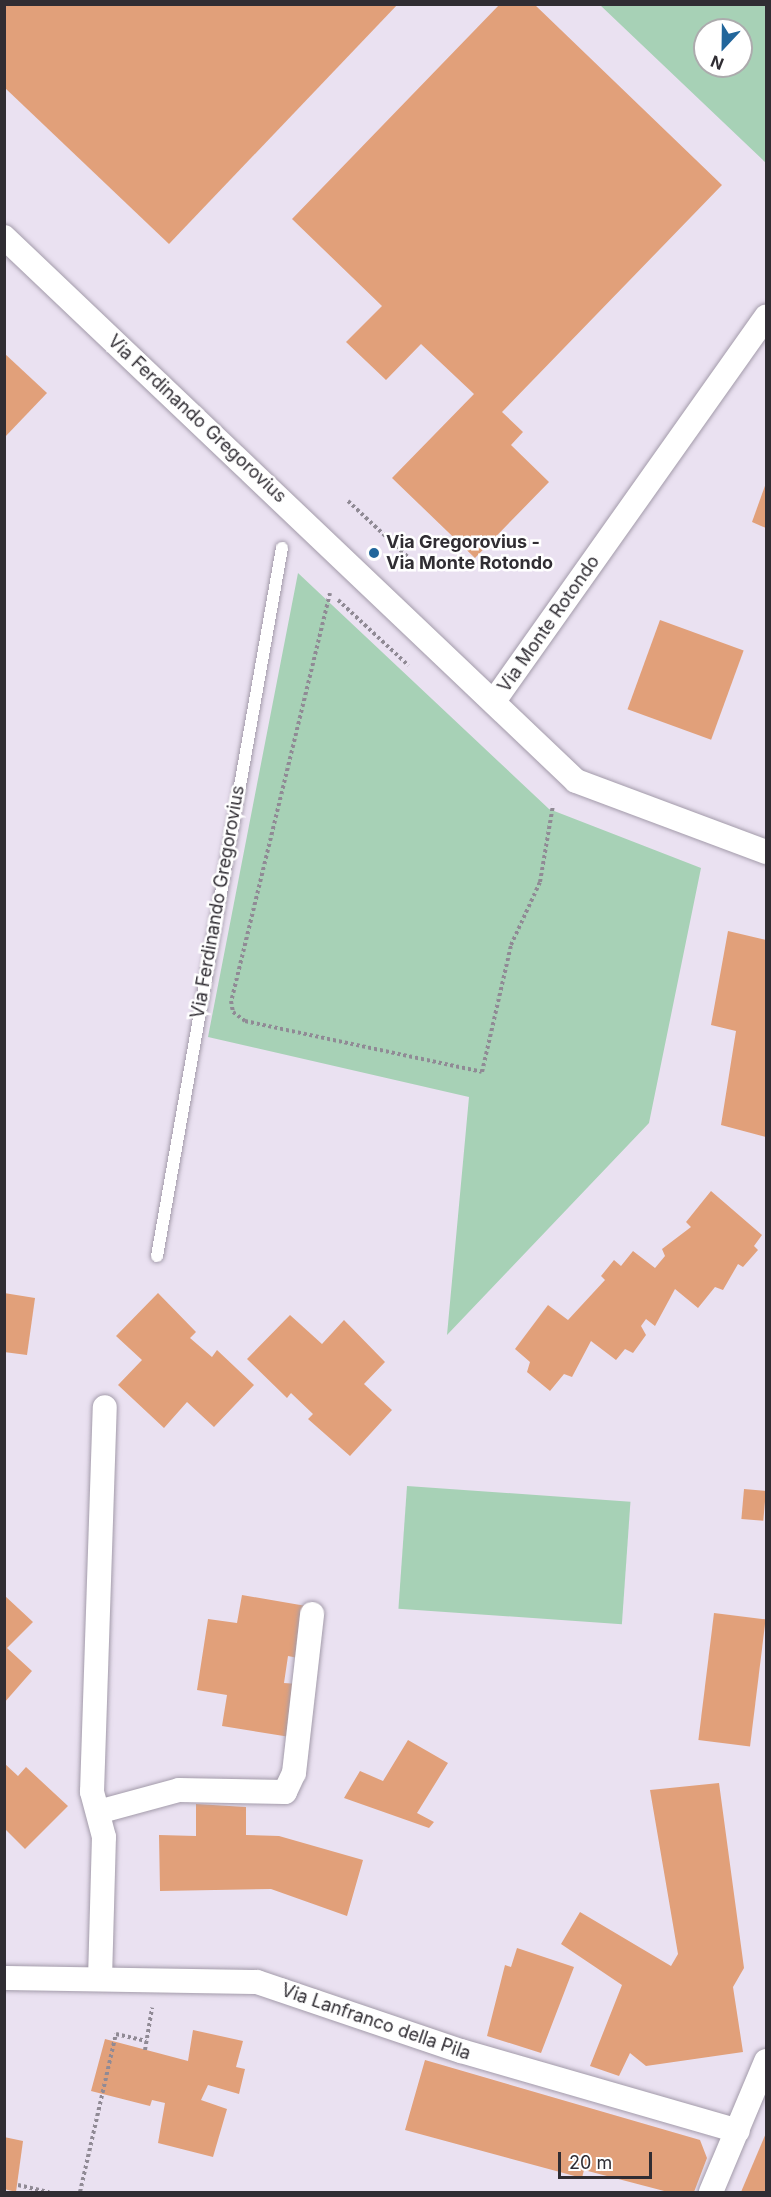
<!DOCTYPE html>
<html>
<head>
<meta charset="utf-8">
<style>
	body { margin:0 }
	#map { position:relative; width:771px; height:2197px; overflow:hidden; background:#eae1f1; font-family:Inter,sans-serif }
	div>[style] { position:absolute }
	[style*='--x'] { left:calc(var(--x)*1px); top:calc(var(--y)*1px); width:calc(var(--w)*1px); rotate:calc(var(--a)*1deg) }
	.green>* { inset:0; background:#a7d1b6; transform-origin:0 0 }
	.building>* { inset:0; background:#e1a07a; transform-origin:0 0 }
	.path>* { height:4px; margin-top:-2px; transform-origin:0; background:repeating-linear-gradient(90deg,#908a95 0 3px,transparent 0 6px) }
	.roads { filter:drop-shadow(0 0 2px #a39baa) drop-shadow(0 0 2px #a39baa) }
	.service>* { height:12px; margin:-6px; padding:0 6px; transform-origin:6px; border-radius:6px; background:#fff }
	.minor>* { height:24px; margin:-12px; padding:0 12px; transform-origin:12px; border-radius:12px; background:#fff }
	.dots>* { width:16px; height:16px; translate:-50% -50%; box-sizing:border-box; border:3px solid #fff; border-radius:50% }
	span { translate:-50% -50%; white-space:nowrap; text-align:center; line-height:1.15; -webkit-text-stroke:5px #fff; paint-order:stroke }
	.street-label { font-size:18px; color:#302d33 }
	.poi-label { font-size:18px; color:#302d33; font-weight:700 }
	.left { translate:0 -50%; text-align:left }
	.frame { position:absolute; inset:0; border:6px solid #302d33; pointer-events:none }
	.north { position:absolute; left:693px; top:18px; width:60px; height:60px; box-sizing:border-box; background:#fff; border:2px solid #acabad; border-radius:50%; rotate:202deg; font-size:16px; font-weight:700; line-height:24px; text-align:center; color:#302d33 }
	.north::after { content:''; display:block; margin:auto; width:21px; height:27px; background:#22669b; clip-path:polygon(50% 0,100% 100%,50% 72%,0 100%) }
	.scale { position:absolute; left:558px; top:2152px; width:94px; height:27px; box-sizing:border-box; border:3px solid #302d33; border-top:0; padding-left:8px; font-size:18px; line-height:21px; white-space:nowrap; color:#302d33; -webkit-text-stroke:4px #fff; paint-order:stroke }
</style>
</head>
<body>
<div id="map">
	<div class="green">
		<i style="clip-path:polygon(evenodd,600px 5px,766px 5px,766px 163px,600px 5px,705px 30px,741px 30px,741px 66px,705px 66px,705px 30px)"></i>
		<i style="clip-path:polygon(298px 573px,549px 809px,701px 868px,649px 1123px,447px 1335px,469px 1097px,208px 1037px)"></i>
		<i style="left:407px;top:1486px;width:224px;height:123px;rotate:4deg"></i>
	</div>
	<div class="building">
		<i style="clip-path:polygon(4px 4px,398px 4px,169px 244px,4px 87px)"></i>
		<i style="clip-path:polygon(500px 4px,534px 4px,722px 185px,502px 412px,523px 432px,511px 445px,549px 482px,475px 558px,392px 478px,474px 394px,421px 344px,386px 380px,346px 342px,382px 306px,292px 219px)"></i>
		<i style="clip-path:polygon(4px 353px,47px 393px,4px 438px)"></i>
		<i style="clip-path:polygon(766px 483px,766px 528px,752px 522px)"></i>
		<i style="left:660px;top:620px;width:89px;height:95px;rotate:20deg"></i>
		<i style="clip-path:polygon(728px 931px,766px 940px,766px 1137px,721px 1125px,736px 1031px,711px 1025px)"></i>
		<i style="clip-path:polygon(711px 1191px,762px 1235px,754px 1246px,758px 1250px,743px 1267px,738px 1264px,723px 1290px,715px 1287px,698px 1308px,675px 1289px,655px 1326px,646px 1319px,641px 1326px,646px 1335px,633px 1353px,625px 1349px,616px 1360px,591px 1341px,572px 1377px,564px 1374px,550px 1391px,527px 1372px,530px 1362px,515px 1349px,548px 1305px,568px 1320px,605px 1280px,601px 1276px,614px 1260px,621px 1266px,633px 1251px,655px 1268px,665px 1256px,662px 1249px,691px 1227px,686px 1222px)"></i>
		<i style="clip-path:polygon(4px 1293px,35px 1298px,27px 1355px,4px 1352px)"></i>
		<i style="clip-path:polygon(158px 1293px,196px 1332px,190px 1338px,212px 1357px,217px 1350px,254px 1385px,214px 1427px,187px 1402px,164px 1428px,118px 1385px,142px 1360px,116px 1336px)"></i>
		<i style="clip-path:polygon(290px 1315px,322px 1344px,344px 1320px,385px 1362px,364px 1384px,392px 1410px,350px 1456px,308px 1419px,313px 1414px,291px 1393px,287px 1398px,247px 1359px)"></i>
		<i style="left:744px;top:1489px;width:22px;height:30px;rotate:5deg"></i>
		<i style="clip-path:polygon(4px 1595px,33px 1622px,7px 1648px,32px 1671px,4px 1703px)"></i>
		<i style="clip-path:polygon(242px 1595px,306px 1606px,298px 1658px,288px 1656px,284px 1683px,298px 1684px,290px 1737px,222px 1726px,227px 1695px,197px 1690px,208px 1619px,237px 1623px)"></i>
		<i style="left:714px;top:1613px;width:52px;height:128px;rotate:7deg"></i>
		<i style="clip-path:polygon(408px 1740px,448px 1763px,417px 1813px,434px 1822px,429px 1828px,344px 1798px,360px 1771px,383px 1781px)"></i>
		<i style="clip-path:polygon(4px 1763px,18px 1776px,26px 1767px,68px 1806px,25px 1849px,4px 1828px)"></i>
		<i style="clip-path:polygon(719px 1783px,744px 1968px,733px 1987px,743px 2052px,646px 2066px,630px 2053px,619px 2076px,590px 2066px,622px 1985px,561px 1944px,580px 1912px,671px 1966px,678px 1954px,650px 1790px)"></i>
		<i style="clip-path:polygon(196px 1804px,246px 1807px,246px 1835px,279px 1836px,363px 1860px,347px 1916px,271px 1889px,160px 1891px,159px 1835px,196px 1836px)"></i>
		<i style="clip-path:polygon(517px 1948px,574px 1967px,541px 2053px,487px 2036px,505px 1965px,511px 1967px)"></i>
		<i style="clip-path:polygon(193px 2030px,243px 2041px,236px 2067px,245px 2069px,239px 2094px,208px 2085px,201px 2100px,227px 2109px,213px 2157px,158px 2143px,165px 2103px,152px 2100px,150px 2106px,91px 2091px,105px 2039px,188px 2061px)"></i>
		<i style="clip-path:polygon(425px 2060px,700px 2140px,707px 2158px,694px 2192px,668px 2192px,584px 2170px,582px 2178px,405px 2130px)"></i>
		<i style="clip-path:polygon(766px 2133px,766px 2192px,741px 2192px)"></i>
		<i style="clip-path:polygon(4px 2137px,23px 2141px,16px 2192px,4px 2189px)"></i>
	</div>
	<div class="path">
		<i style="--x:348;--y:501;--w:86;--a:43.1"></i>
		<i style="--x:330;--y:593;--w:420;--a:103.6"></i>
		<i style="--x:231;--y:1001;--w:11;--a:80"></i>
		<i style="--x:233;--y:1012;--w:15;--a:37"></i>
		<i style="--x:245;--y:1021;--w:242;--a:12.1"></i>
		<i style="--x:482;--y:1072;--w:130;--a:-77.1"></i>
		<i style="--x:511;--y:945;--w:69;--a:-65.3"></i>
		<i style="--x:540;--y:882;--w:78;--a:-80.4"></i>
		<i style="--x:338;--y:600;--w:96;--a:42.9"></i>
		<i style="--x:145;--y:2050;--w:43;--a:-80.5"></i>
		<i style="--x:18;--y:2185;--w:32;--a:13"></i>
		<i style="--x:80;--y:2192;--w:162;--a:-77.2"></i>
		<i style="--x:116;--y:2034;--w:31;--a:13"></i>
	</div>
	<div class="roads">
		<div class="service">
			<i style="--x:157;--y:1256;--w:719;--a:-79.99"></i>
		</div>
		<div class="minor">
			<i style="--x:4;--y:237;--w:789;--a:43.56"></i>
			<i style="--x:576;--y:781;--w:203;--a:20.5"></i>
			<i style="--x:494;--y:701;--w:471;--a:-54.7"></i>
			<i style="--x:98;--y:1812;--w:84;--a:-15.2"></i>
			<i style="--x:179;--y:1790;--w:106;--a:1.1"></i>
			<i style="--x:285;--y:1792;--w:21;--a:-65"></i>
			<i style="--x:294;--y:1773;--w:160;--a:-83.5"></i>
			<i style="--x:4;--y:1978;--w:253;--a:0.9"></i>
			<i style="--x:257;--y:1982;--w:215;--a:18.7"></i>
			<i style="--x:461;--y:2051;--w:288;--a:16.1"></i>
			<i style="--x:100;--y:1979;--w:142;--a:-88.4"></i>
			<i style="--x:104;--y:1837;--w:47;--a:-104.9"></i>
			<i style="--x:92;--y:1792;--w:385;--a:-88.1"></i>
			<i style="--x:711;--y:2192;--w:142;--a:-67.2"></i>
		</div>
	</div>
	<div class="dots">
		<i style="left:374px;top:553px;background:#22669b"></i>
	</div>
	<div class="street-label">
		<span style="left:197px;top:419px;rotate:43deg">Via Ferdinando Gregorovius</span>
		<span style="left:549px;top:624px;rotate:-55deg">Via Monte Rotondo</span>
		<span style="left:218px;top:902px;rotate:-80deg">Via Ferdinando Gregorovius</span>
		<span style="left:376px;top:2022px;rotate:19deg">Via Lanfranco della Pila</span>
	</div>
	<div class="poi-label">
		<span class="left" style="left:386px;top:553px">Via Gregorovius -<br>Via Monte Rotondo</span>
	</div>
	<div class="frame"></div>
	<div class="north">N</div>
	<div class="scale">20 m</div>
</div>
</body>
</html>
